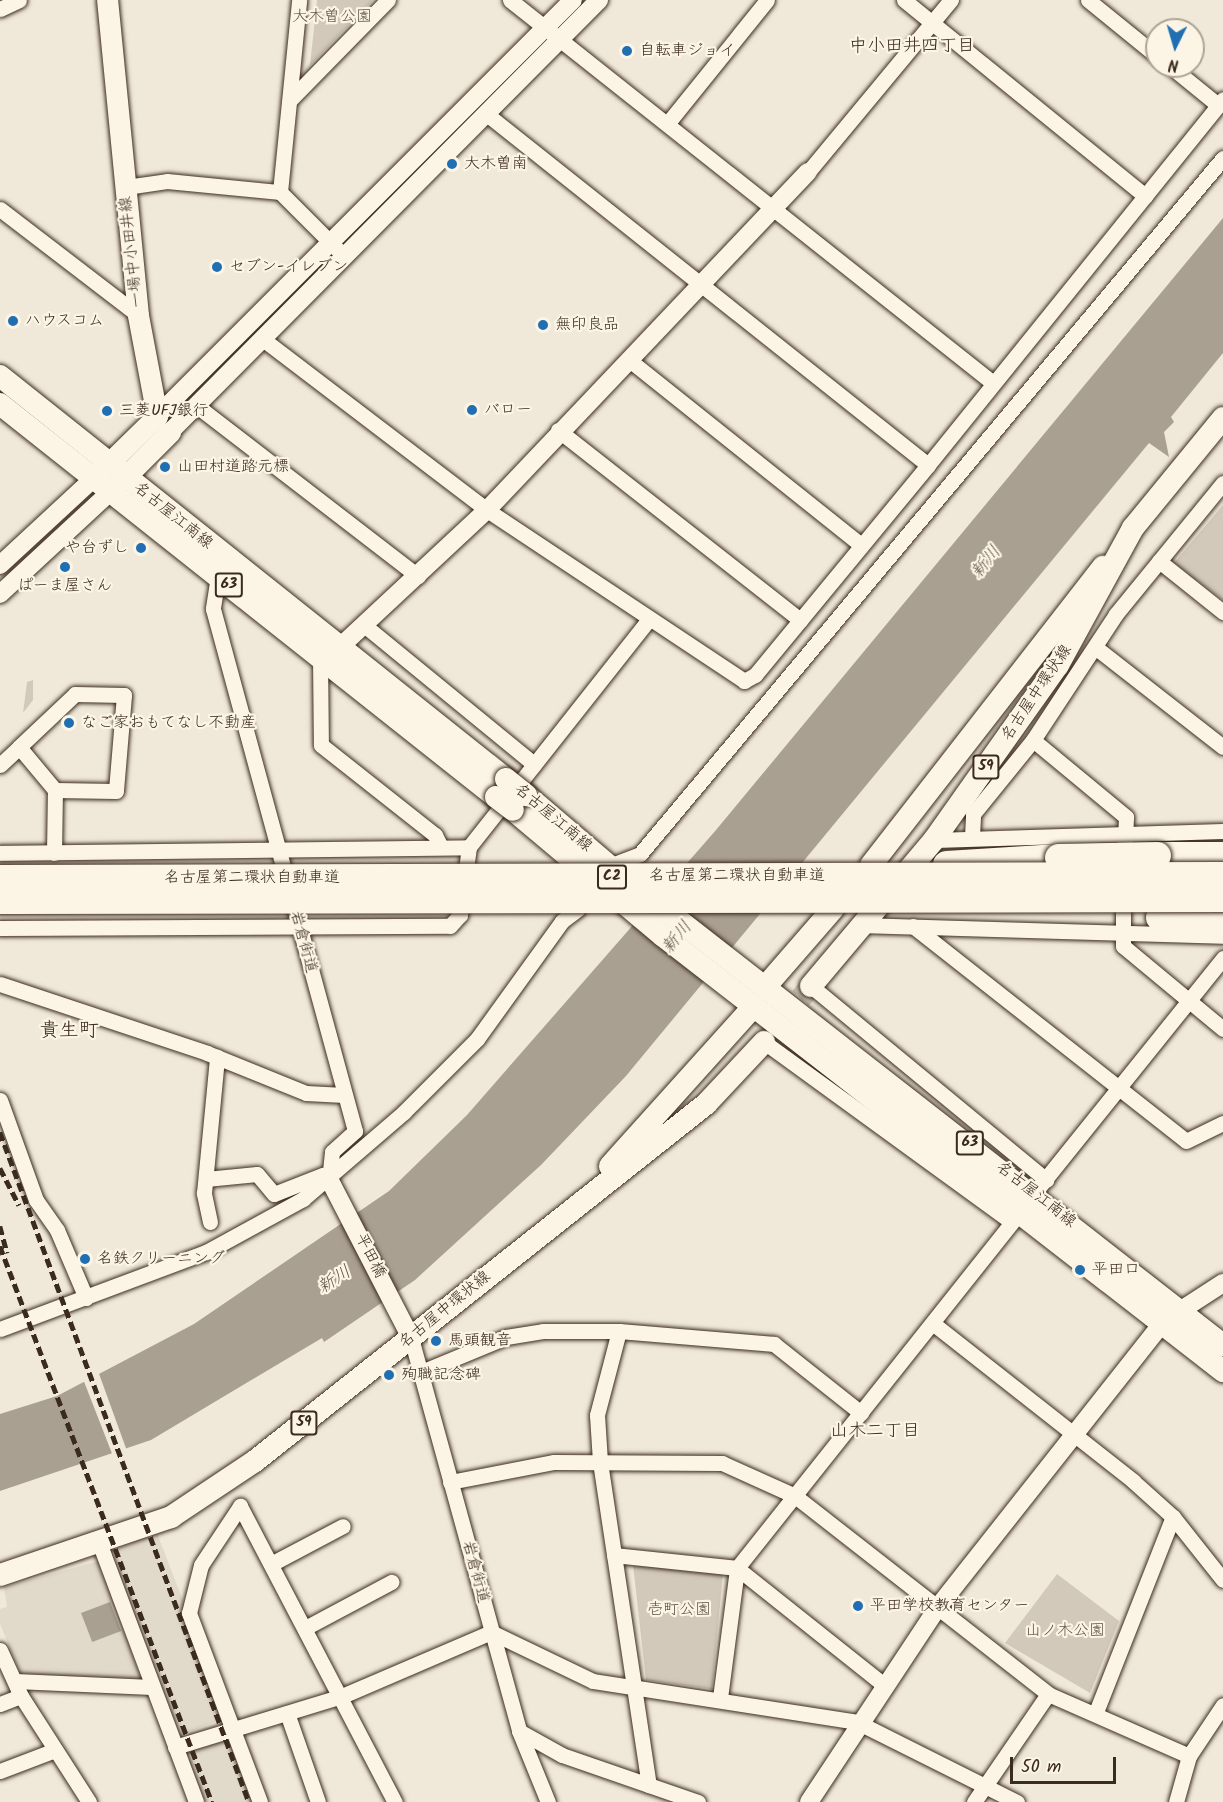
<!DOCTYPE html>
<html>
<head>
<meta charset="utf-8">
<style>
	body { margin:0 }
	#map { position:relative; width:1223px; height:1802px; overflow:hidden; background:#f0e9d9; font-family:Kalam,"Klee One",sans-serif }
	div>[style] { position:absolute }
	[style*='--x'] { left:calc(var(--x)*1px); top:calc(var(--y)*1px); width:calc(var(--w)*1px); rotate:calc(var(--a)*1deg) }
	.built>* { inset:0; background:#e1d9c9; transform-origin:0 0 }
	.green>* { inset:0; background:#d2c9ba }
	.water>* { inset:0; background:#aaa091; transform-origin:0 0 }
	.pier>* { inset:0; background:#f0e9d9 }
	.primary-tunnel>* { height:22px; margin-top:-11px; transform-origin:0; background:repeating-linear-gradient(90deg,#ccc3b4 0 22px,transparent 0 33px) }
	.roads { filter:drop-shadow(0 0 2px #3b2a1e) drop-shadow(0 0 2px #3b2a1e) }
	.minor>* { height:15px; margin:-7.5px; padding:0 7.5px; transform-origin:7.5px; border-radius:7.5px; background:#fcf5e5 }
	.tertiary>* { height:18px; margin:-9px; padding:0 9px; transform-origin:9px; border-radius:9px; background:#fcf5e5 }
	.secondary>* { height:21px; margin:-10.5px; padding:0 10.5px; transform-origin:10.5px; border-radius:10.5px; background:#fcf5e5 }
	.primary>* { height:22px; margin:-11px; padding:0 11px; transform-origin:11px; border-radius:11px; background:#fcf5e5 }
	.motorway>* { height:27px; margin:-13.5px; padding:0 13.5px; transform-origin:13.5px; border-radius:13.5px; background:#fcf5e5 }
	.rail>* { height:4.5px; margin-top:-2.25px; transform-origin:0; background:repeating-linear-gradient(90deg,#3b2a1e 0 9px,transparent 0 13.5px) }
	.bridges { filter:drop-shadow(0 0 2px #3b2a1e) drop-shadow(0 0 2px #3b2a1e) }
	.primary-bridge>* { height:22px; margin:-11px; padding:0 11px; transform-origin:11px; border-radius:11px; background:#fcf5e5 }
	.motorway-bridge>* { height:27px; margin:-13.5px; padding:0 13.5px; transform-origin:13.5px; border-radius:13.5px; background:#fcf5e5 }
	.dots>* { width:16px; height:16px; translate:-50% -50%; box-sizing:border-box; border:3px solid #fcf5e5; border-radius:50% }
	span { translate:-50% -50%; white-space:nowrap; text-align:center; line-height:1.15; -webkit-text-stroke:4.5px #fcf5e5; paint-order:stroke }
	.shield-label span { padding:2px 4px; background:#fcf5e5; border:2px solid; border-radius:4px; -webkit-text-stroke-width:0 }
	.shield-label { font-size:15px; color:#3b2a1e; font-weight:700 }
	.park-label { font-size:16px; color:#615245 }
	.poi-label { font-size:16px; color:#3b2a1e }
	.left { translate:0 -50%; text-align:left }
	.right { translate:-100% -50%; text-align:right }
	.street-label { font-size:16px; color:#3b2a1e }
	.neighbourhood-label { font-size:18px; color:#3b2a1e }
	.water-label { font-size:18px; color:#625346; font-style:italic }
	.quarter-label { font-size:20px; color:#3b2a1e }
	.north { position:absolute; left:1145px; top:18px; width:60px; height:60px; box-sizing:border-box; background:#fcf5e5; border:2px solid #afa495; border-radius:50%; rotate:185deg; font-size:16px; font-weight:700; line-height:24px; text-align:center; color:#3b2a1e }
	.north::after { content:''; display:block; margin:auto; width:21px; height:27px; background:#1f6fb2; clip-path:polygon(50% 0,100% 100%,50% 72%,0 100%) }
	.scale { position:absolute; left:1010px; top:1757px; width:106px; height:27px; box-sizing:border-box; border:3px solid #3b2a1e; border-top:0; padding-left:8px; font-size:18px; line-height:21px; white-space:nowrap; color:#3b2a1e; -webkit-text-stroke:4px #fcf5e5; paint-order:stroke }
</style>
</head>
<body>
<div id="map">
	<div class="built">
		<i style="left:157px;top:1533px;width:197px;height:52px;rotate:69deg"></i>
		<i style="clip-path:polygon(99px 1561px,141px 1679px,22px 1677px,0 1624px,0 1609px,7px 1607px,4px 1587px)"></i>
		<i style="clip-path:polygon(232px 1735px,256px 1802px,205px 1802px,184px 1750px)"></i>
	</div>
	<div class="green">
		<i style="clip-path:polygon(317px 0,373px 0,310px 65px)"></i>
		<i style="clip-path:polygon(1223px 505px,1223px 600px,1174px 563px)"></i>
		<i style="clip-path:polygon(33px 680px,33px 700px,23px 713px,27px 682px)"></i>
		<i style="clip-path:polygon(633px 1565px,723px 1573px,712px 1689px,646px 1680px)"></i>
		<i style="clip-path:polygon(1057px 1574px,1119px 1621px,1090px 1693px,1005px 1643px)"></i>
	</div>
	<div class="water">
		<i style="clip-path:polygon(1223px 218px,1223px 353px,1171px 417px,1174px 422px,1164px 432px,1169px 457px,1149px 443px,626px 1076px,541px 1165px,415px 1280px,324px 1342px,322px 1338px,151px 1440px,0 1491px,0 1414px,57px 1396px,194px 1324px,389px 1191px,467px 1115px,716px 830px)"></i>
		<i style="left:110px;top:1602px;width:31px;height:31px;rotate:69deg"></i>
	</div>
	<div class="pier">
		<i style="clip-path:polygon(98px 1371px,127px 1451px,113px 1456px,83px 1379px)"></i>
	</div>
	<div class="primary-tunnel">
		<i style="--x:779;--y:1023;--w:49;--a:-49.1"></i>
	</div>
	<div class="roads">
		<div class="minor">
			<i style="--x:510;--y:0;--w:616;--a:38.41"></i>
			<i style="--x:904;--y:0;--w:311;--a:39.1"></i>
			<i style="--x:1088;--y:0;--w:89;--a:39.1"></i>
			<i style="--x:0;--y:9;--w:21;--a:-25"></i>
			<i style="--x:1170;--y:66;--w:62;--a:39.1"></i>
			<i style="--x:290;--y:100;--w:140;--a:-45.6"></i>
			<i style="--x:489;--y:116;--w:561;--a:38.48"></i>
			<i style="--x:667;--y:124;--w:159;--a:-51.1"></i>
			<i style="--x:808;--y:172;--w:224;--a:-50.3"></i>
			<i style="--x:126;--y:187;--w:41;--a:-8.3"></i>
			<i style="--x:167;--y:181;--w:114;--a:5.6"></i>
			<i style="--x:280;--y:192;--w:82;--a:45"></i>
			<i style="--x:280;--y:192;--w:193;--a:-84.3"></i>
			<i style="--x:0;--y:209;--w:174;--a:37.5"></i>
			<i style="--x:264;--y:340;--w:280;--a:37.3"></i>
			<i style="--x:487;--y:510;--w:309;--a:33.6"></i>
			<i style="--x:744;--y:681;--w:13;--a:-29"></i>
			<i style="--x:755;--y:675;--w:272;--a:-50.5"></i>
			<i style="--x:928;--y:465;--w:470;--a:-51.1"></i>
			<i style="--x:628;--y:359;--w:298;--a:38.6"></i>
			<i style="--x:197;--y:406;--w:279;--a:37.6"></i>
			<i style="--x:558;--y:430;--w:308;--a:38.1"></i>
			<i style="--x:1159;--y:561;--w:82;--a:38.6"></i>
			<i style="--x:218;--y:576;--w:33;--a:99"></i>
			<i style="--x:213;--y:609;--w:541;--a:74.78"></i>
			<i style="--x:355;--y:1131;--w:31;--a:138"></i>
			<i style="--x:332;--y:1152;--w:27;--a:96"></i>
			<i style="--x:364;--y:625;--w:220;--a:39.3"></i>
			<i style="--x:1095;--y:647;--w:162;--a:38"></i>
			<i style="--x:320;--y:656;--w:89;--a:89.4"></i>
			<i style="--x:321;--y:745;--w:145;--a:38.3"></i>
			<i style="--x:435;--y:835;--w:11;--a:63"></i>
			<i style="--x:1033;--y:740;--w:121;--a:39.6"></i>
			<i style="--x:1126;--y:817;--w:46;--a:92.5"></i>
			<i style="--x:0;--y:765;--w:26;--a:-43"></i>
			<i style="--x:19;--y:747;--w:77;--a:-43.4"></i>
			<i style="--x:75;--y:694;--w:49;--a:1.2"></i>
			<i style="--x:124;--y:695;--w:96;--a:94.8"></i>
			<i style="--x:116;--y:791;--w:61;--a:-179.1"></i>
			<i style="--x:55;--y:790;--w:56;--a:-129.9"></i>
			<i style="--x:972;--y:836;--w:22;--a:-87"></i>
			<i style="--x:973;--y:814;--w:95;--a:-51"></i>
			<i style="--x:1033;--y:740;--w:151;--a:-56.6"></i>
			<i style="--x:1116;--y:614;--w:169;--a:-50.8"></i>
			<i style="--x:934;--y:840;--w:289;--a:-1.8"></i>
			<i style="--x:0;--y:853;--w:469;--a:-0.7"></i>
			<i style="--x:54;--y:853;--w:63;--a:-89.1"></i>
			<i style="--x:609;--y:866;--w:33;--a:-21"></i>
			<i style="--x:640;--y:854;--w:908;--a:-50.05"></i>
			<i style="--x:1123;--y:893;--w:53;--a:90"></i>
			<i style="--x:1123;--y:946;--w:130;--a:39.7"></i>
			<i style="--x:858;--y:925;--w:365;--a:1.7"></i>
			<i style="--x:913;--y:926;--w:347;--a:38.2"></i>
			<i style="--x:1186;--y:1141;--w:41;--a:-25.9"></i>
			<i style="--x:0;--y:928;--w:450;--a:-0.3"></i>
			<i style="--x:450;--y:926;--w:15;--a:-48"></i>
			<i style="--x:460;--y:915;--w:69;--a:-82.5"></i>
			<i style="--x:469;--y:847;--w:289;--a:-51.7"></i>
			<i style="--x:0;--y:984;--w:218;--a:18.4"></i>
			<i style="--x:207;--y:1053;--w:107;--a:22"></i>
			<i style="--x:306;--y:1093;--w:38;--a:3"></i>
			<i style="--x:811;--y:986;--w:305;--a:39.5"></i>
			<i style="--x:764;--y:1042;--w:306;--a:36"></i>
			<i style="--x:0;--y:1100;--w:106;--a:70.2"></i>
			<i style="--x:36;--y:1200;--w:37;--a:55"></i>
			<i style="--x:57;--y:1230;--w:74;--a:66.9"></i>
			<i style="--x:206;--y:1179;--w:51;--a:-5.6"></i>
			<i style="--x:257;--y:1174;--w:26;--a:50"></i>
			<i style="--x:274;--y:1194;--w:52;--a:-21.6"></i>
			<i style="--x:1039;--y:1187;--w:294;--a:-51.2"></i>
			<i style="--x:210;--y:1222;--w:30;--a:-102"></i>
			<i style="--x:204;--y:1193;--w:137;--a:-84.5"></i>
			<i style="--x:935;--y:1325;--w:252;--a:38.2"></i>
			<i style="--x:1133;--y:1481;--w:54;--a:42"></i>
			<i style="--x:1173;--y:1517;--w:80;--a:51.6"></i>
			<i style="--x:0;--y:1329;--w:220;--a:-20.5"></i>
			<i style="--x:206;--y:1252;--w:111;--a:-28.7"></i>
			<i style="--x:303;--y:1199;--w:133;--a:-40.7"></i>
			<i style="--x:404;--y:1112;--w:103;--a:-45"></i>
			<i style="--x:477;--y:1039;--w:145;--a:-54.2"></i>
			<i style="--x:562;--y:921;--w:20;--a:-37"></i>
			<i style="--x:619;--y:1331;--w:87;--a:104.7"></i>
			<i style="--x:597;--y:1415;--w:47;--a:86.3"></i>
			<i style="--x:600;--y:1462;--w:327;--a:81.4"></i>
			<i style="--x:411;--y:1338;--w:408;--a:74.6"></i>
			<i style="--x:519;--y:1731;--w:77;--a:67.8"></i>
			<i style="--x:419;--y:1373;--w:94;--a:-22.5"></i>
			<i style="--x:506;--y:1337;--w:37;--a:-9"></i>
			<i style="--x:543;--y:1331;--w:76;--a:0"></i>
			<i style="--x:619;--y:1331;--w:156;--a:4.8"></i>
			<i style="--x:774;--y:1344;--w:111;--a:38.4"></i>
			<i style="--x:450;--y:1482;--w:106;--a:-10.9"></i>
			<i style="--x:554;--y:1462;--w:168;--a:0.3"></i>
			<i style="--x:722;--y:1463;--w:80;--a:24.3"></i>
			<i style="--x:795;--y:1496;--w:321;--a:38"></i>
			<i style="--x:1048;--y:1694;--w:154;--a:23.7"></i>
			<i style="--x:100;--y:1545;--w:274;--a:69.5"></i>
			<i style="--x:614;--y:1555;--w:124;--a:6"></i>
			<i style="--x:737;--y:1568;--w:188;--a:38.5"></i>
			<i style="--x:271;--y:1564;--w:81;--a:-27.8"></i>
			<i style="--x:305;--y:1628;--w:98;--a:-28.1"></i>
			<i style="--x:0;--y:1650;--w:51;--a:65.5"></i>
			<i style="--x:21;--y:1696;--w:126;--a:57.3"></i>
			<i style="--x:15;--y:1681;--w:137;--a:2.5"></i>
			<i style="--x:720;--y:1698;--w:131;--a:-82.5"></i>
			<i style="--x:737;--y:1568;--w:458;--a:-51.5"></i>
			<i style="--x:0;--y:1704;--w:22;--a:-21"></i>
			<i style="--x:1096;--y:1712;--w:210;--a:-68.5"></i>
			<i style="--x:287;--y:1713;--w:94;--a:70.8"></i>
			<i style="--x:519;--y:1731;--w:49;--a:29.2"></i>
			<i style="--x:562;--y:1755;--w:144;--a:19.1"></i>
			<i style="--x:175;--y:1747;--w:175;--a:-17"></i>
			<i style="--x:342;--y:1696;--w:162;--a:-23.2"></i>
			<i style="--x:491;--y:1632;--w:113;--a:25.7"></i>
			<i style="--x:593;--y:1681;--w:267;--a:8.8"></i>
			<i style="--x:857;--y:1722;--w:179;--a:26.6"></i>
			<i style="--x:0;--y:1771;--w:59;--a:-20.9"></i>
			<i style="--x:260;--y:1802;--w:202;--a:-110.6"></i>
			<i style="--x:189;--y:1613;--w:49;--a:-76"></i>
			<i style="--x:201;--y:1565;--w:71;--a:-56.5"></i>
			<i style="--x:240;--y:1506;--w:334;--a:62.4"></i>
			<i style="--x:974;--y:1802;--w:131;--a:-55.6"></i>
			<i style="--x:1176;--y:1802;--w:48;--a:-74.2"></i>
			<i style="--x:1189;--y:1756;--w:61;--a:-56.3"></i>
		</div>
		<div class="tertiary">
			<i style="--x:157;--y:416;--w:588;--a:-45"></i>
			<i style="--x:170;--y:432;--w:609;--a:-45.2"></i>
			<i style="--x:0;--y:565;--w:128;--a:-42.8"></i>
			<i style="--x:0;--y:594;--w:163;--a:-42.8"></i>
			<i style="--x:340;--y:647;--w:201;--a:-43"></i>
			<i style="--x:487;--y:510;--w:466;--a:-46.5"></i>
			<i style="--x:329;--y:1179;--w:179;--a:62.7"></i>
			<i style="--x:809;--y:1802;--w:234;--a:-56.5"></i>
			<i style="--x:938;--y:1607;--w:363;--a:-51.7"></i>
			<i style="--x:1163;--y:1322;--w:72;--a:-33"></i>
		</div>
		<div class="secondary">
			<i style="--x:97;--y:475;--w:84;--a:-44.5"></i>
			<i style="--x:157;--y:416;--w:103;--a:-100.7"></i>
			<i style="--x:138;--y:315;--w:317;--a:-95.6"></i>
			<i style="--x:125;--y:477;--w:64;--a:-45"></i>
		</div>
		<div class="primary">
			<i style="--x:0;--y:376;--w:647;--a:38.54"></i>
			<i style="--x:0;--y:404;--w:633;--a:38.39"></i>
			<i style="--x:526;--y:795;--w:109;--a:40.5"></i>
			<i style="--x:609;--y:866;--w:779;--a:37.96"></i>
			<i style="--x:513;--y:810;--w:194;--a:40"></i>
			<i style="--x:662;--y:935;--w:711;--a:37.85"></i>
			<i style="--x:871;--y:865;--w:378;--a:-52.1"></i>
			<i style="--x:766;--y:986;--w:102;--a:-49"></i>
			<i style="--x:811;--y:986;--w:191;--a:-49.9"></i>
			<i style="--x:934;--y:840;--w:214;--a:-54.7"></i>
			<i style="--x:1058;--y:665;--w:156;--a:-61.3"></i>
			<i style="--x:1133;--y:528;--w:142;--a:-50.7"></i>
			<i style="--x:610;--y:1166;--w:215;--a:-48"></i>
			<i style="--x:0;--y:1575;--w:181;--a:-18.7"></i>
			<i style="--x:171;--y:1517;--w:101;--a:-33.7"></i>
			<i style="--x:255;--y:1461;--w:575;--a:-38.36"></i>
			<i style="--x:706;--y:1104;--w:85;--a:-46.9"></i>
		</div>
		<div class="motorway">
			<i style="--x:1157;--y:855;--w:66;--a:0"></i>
			<i style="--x:946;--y:864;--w:112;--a:-3.6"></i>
			<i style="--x:1159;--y:917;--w:64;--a:4.5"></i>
		</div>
	</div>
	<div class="rail">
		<i style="--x:0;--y:1132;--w:715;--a:69.61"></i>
		<i style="--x:0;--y:1168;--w:42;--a:62.8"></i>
		<i style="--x:0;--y:1226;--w:28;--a:75"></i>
		<i style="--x:0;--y:1246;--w:595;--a:69.13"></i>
	</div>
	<div class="bridges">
		<div class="primary-bridge">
			<i style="--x:506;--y:779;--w:26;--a:39"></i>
			<i style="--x:496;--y:797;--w:21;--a:37"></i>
		</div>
		<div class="motorway-bridge">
			<i style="--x:1058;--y:857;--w:99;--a:-1.2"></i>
			<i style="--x:0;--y:878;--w:1223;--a:-0.14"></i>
			<i style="--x:0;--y:900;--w:1223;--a:-0.09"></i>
		</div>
	</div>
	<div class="dots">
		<i style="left:627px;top:51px;background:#1f6fb2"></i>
		<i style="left:452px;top:164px;background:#1f6fb2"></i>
		<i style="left:217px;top:267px;background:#1f6fb2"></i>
		<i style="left:13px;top:321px;background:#1f6fb2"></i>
		<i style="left:543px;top:325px;background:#1f6fb2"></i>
		<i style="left:472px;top:410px;background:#1f6fb2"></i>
		<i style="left:107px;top:411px;background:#1f6fb2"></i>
		<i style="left:165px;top:467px;background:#1f6fb2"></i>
		<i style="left:141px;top:548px;background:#1f6fb2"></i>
		<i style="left:65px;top:567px;background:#1f6fb2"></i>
		<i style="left:69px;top:723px;background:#1f6fb2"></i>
		<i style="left:85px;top:1259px;background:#1f6fb2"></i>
		<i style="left:1080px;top:1270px;background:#1f6fb2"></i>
		<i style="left:436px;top:1341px;background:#1f6fb2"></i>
		<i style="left:389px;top:1375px;background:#1f6fb2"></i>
		<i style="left:858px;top:1606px;background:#1f6fb2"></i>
	</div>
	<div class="shield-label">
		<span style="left:229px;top:585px">63</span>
		<span style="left:986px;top:767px">59</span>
		<span style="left:612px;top:877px">C2</span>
		<span style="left:970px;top:1143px">63</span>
		<span style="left:304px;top:1423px">59</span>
	</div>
	<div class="park-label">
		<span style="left:332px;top:17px">大木曽公園</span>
		<span style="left:679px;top:1610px">壱町公園</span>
		<span style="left:1065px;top:1631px">山ノ木公園</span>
	</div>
	<div class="poi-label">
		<span class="left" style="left:639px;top:51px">自転車ジョイ</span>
		<span class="left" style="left:464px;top:164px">大木曽南</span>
		<span class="left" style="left:229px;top:267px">セブン-イレブン</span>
		<span class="left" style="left:25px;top:321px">ハウスコム</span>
		<span class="left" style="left:555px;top:325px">無印良品</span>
		<span class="left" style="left:484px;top:410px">バロー</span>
		<span class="left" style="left:119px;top:411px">三菱UFJ銀行</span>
		<span class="left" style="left:177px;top:467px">山田村道路元標</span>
		<span class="right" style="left:129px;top:548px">や台ずし</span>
		<span style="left:65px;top:586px">ぱーま屋さん</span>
		<span class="left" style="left:81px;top:723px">なご家おもてなし不動産</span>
		<span class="left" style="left:97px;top:1259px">名鉄クリーニング</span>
		<span class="left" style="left:1092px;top:1270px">平田口</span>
		<span class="left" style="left:448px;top:1341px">馬頭観音</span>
		<span class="left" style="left:401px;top:1375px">殉職記念碑</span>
		<span class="left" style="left:870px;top:1606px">平田学校教育センター</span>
	</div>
	<div class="street-label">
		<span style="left:132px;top:252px;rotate:-96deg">一場中小田井線</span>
		<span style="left:173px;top:516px;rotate:39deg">名古屋江南線</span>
		<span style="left:1037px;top:693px;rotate:-56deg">名古屋中環状線</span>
		<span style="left:553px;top:818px;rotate:40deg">名古屋江南線</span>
		<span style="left:737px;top:876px">名古屋第二環状自動車道</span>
		<span style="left:252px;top:878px">名古屋第二環状自動車道</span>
		<span style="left:303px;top:942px;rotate:75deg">岩倉街道</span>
		<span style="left:1036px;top:1195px;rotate:38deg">名古屋江南線</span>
		<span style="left:370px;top:1256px;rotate:63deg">平田橋</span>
		<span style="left:445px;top:1310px;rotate:-39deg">名古屋中環状線</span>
		<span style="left:475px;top:1572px;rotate:75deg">岩倉街道</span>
	</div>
	<div class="neighbourhood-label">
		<span style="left:912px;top:47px">中小田井四丁目</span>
		<span style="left:875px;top:1432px">山木二丁目</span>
	</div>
	<div class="water-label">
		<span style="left:987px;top:563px;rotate:-51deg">新川</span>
		<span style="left:678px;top:938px;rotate:-51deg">新川</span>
		<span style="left:335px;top:1281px;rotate:-33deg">新川</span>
	</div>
	<div class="quarter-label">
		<span style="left:69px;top:1031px">貴生町</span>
	</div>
	<div class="north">N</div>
	<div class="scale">50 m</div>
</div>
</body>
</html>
